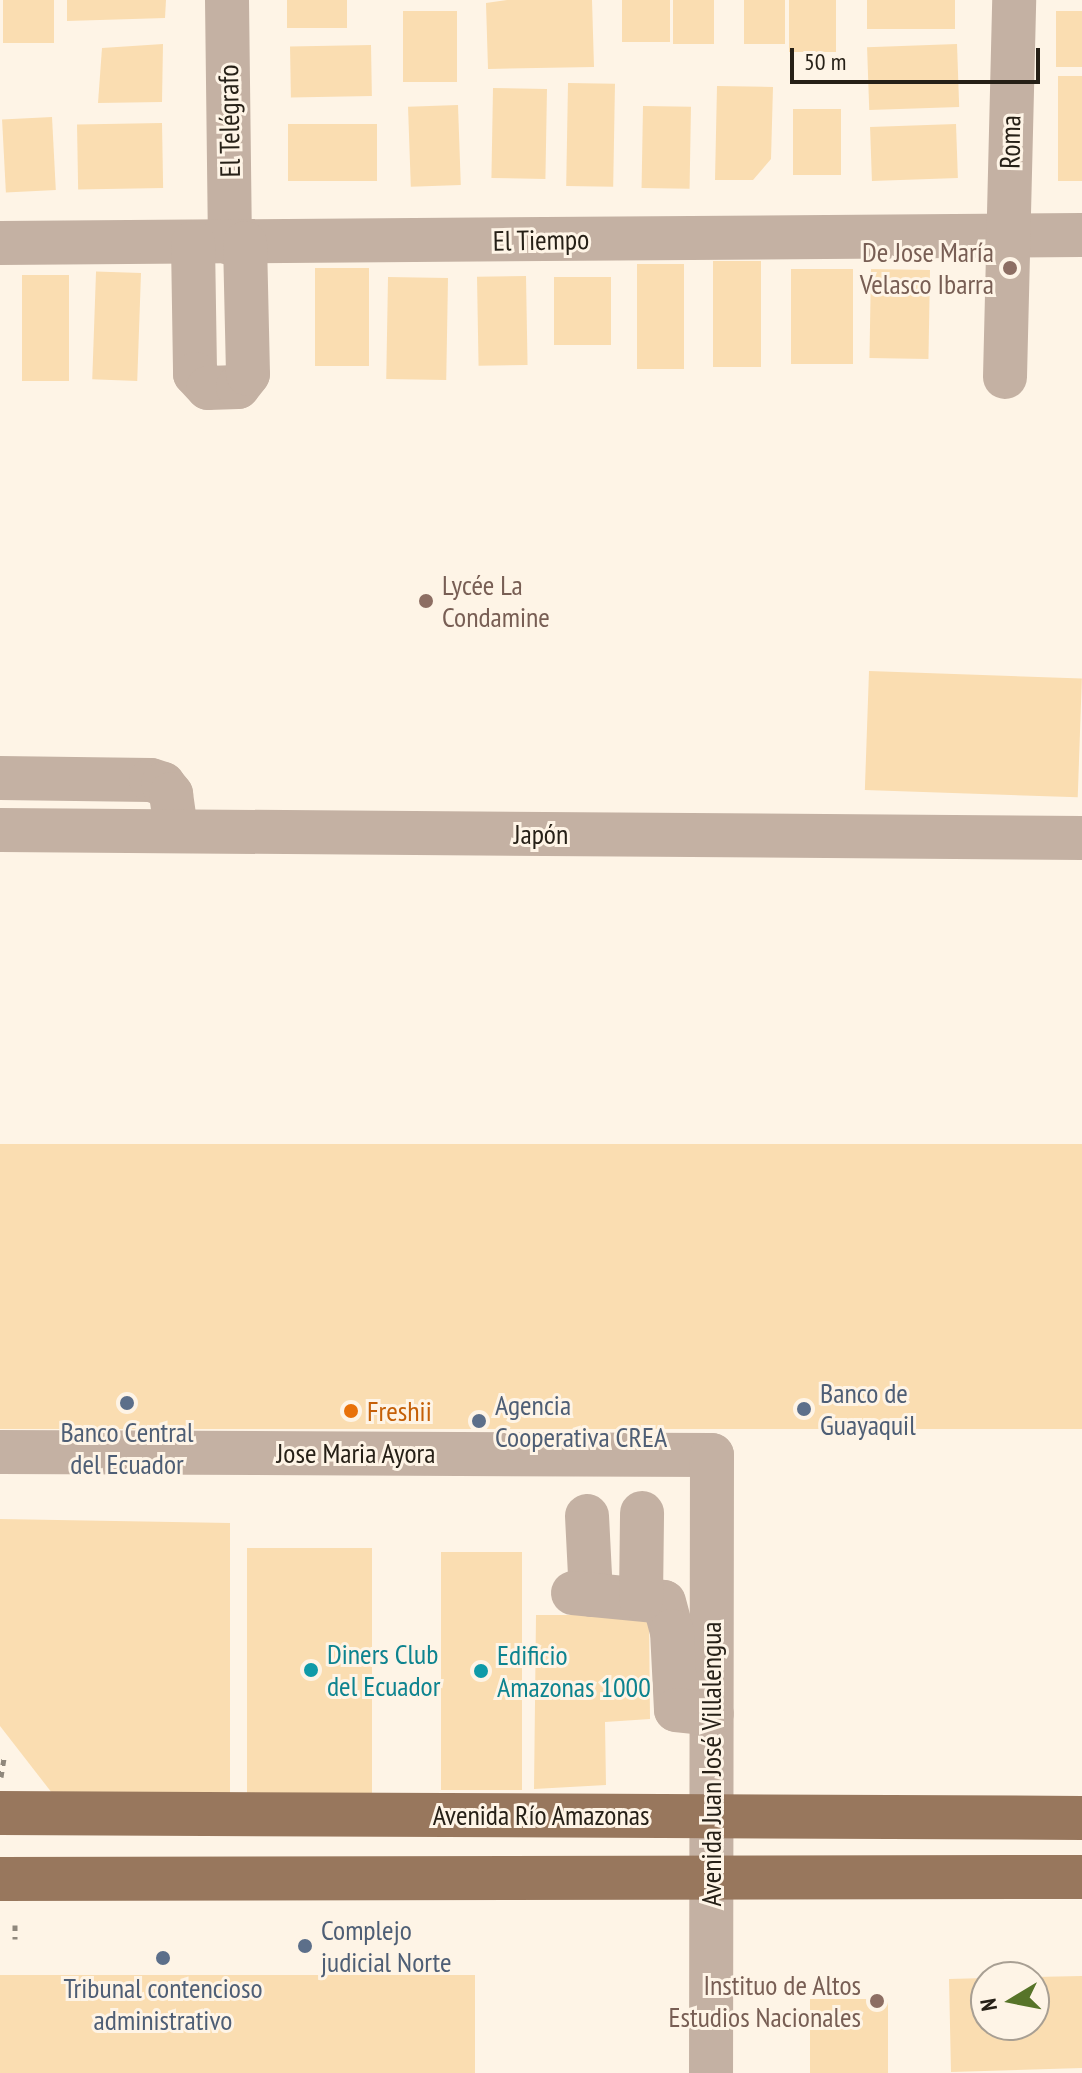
<!DOCTYPE html>
<html>
<head>
<meta charset="utf-8">
<style>
	body { margin:0 }
	#map { position:relative; width:1082px; height:2073px; overflow:hidden; background:#fef4e6; font-family:"PT Sans Narrow",sans-serif }
	div>[style] { position:absolute }
	[style*='--x'] { left:calc(var(--x)*1px); top:calc(var(--y)*1px); width:calc(var(--w)*1px); rotate:calc(var(--a)*1deg) }
	.building>* { inset:0; background:#faddb1; transform-origin:0 0 }
	.path>* { height:5px; margin-top:-2.5px; transform-origin:0; background:repeating-linear-gradient(90deg,#90887d 0 6px,transparent 0 12px) }
	.minor>* { height:44px; margin:-22px; padding:0 22px; transform-origin:22px; border-radius:22px; background:#c4b1a3 }
	.major>* { height:44px; margin:-22px; padding:0 22px; transform-origin:22px; border-radius:22px; background:#98775d }
	.dots>* { width:22px; height:22px; translate:-50% -50%; box-sizing:border-box; border:4px solid #fef4e6; border-radius:50% }
	span { translate:-50% -50%; white-space:nowrap; text-align:center; line-height:1.15; -webkit-text-stroke:6px #fef4e6; paint-order:stroke }
	.street-label { font-size:28px; color:#262017 }
	.education-label { font-size:28px; color:#785e54 }
	.right { translate:-100% -50%; text-align:right }
	.left { translate:0 -50%; text-align:left }
	.service-label { font-size:28px; color:#4e5e75 }
	.food-label { font-size:28px; color:#c56008 }
	.culture-label { font-size:28px; color:#0d838f }
	.north { position:absolute; left:970px; top:1961px; width:80px; height:80px; box-sizing:border-box; background:#fef4e6; border:2px solid #a89f93; border-radius:50%; rotate:260deg; font-size:22px; font-weight:700; line-height:32px; text-align:center; color:#262017 }
	.north::after { content:''; display:block; margin:auto; width:28px; height:36px; background:#577429; clip-path:polygon(50% 0,100% 100%,50% 72%,0 100%) }
	.scale { position:absolute; left:790px; top:48px; width:250px; height:36px; box-sizing:border-box; border:4px solid #262017; border-top:0; padding-left:10px; font-size:24px; line-height:28px; white-space:nowrap; color:#262017; -webkit-text-stroke:6px #fef4e6; paint-order:stroke }
</style>
</head>
<body>
<div id="map">
	<div class="building">
		<i style="left:3px;top:0;width:51px;height:43px"></i>
		<i style="clip-path:polygon(67px 0,166px 0,165px 18px,67px 21px)"></i>
		<i style="left:287px;top:0;width:60px;height:28px"></i>
		<i style="clip-path:polygon(507px 0,592px 0,594px 67px,488px 69px,486px 3px)"></i>
		<i style="left:622px;top:0;width:48px;height:42px"></i>
		<i style="left:673px;top:0;width:41px;height:44px"></i>
		<i style="left:744px;top:0;width:41px;height:44px"></i>
		<i style="left:789px;top:0;width:47px;height:52px"></i>
		<i style="left:867px;top:0;width:88px;height:29px"></i>
		<i style="left:403px;top:11px;width:54px;height:71px"></i>
		<i style="left:1056px;top:11px;width:26px;height:56px"></i>
		<i style="clip-path:polygon(163px 44px,162px 102px,98px 103px,102px 48px)"></i>
		<i style="left:957px;top:44px;width:63px;height:90px;rotate:88deg"></i>
		<i style="left:371px;top:45px;width:51px;height:81px;rotate:89deg"></i>
		<i style="left:1058px;top:76px;width:24px;height:105px"></i>
		<i style="left:568px;top:83px;width:47px;height:103px;rotate:1deg"></i>
		<i style="clip-path:polygon(717px 86px,773px 87px,771px 159px,753px 180px,715px 180px)"></i>
		<i style="left:493px;top:88px;width:54px;height:90px;rotate:1deg"></i>
		<i style="left:458px;top:105px;width:80px;height:50px;rotate:88deg"></i>
		<i style="left:643px;top:106px;width:48px;height:82px;rotate:1deg"></i>
		<i style="left:793px;top:109px;width:48px;height:66px"></i>
		<i style="left:52px;top:117px;width:73px;height:50px;rotate:87deg"></i>
		<i style="left:162px;top:123px;width:65px;height:85px;rotate:89deg"></i>
		<i style="left:288px;top:124px;width:89px;height:57px"></i>
		<i style="left:956px;top:124px;width:54px;height:86px;rotate:88deg"></i>
		<i style="left:713px;top:261px;width:48px;height:106px"></i>
		<i style="left:637px;top:264px;width:47px;height:105px"></i>
		<i style="left:369px;top:268px;width:98px;height:54px;rotate:90deg"></i>
		<i style="left:791px;top:269px;width:62px;height:95px"></i>
		<i style="left:930px;top:270px;width:89px;height:59px;rotate:91deg"></i>
		<i style="left:141px;top:273px;width:108px;height:45px;rotate:92deg"></i>
		<i style="left:69px;top:275px;width:106px;height:47px;rotate:90deg"></i>
		<i style="left:526px;top:276px;width:89px;height:49px;rotate:89deg"></i>
		<i style="left:554px;top:277px;width:57px;height:68px"></i>
		<i style="left:448px;top:278px;width:102px;height:60px;rotate:91deg"></i>
		<i style="left:869px;top:671px;width:213px;height:119px;rotate:2deg"></i>
		<i style="left:0;top:1144px;width:1082px;height:285px"></i>
		<i style="clip-path:polygon(0 1519px,230px 1523px,230px 1794px,52px 1793px,0 1726px)"></i>
		<i style="left:247px;top:1548px;width:125px;height:245px"></i>
		<i style="left:441px;top:1552px;width:81px;height:238px"></i>
		<i style="clip-path:polygon(536px 1615px,649px 1615px,650px 1719px,605px 1722px,606px 1785px,534px 1789px)"></i>
		<i style="left:0;top:1975px;width:475px;height:98px"></i>
		<i style="clip-path:polygon(1082px 1976px,1082px 2068px,951px 2072px,949px 1979px,986px 1978px,986px 2025px,1034px 2025px,1034px 1977px)"></i>
		<i style="left:888px;top:1999px;width:74px;height:78px;rotate:90deg"></i>
	</div>
	<div class="path">
		<i style="--x:1;--y:1777;--w:20;--a:-81"></i>
		<i style="--x:15;--y:1925;--w:14;--a:90"></i>
	</div>
	<div class="minor">
		<i style="--x:227;--y:0;--w:243;--a:89.3"></i>
		<i style="--x:0;--y:243;--w:1082;--a:-0.42"></i>
		<i style="--x:193;--y:243;--w:131;--a:89.1"></i>
		<i style="--x:195;--y:374;--w:19;--a:47"></i>
		<i style="--x:208;--y:388;--w:30;--a:-2"></i>
		<i style="--x:238;--y:387;--w:16;--a:-52"></i>
		<i style="--x:248;--y:374;--w:131;--a:-91.3"></i>
		<i style="--x:1005;--y:377;--w:377;--a:-88.6"></i>
		<i style="--x:0;--y:778;--w:151;--a:0.8"></i>
		<i style="--x:151;--y:780;--w:13;--a:18"></i>
		<i style="--x:163;--y:784;--w:13;--a:51"></i>
		<i style="--x:171;--y:794;--w:37;--a:82"></i>
		<i style="--x:0;--y:830;--w:1082;--a:0.42"></i>
		<i style="--x:0;--y:1452;--w:712;--a:0.24"></i>
		<i style="--x:712;--y:1455;--w:618;--a:90.09"></i>
		<i style="--x:587;--y:1516;--w:79;--a:87.1"></i>
		<i style="--x:573;--y:1593;--w:91;--a:5.6"></i>
		<i style="--x:664;--y:1602;--w:30;--a:75"></i>
		<i style="--x:672;--y:1631;--w:79;--a:87.1"></i>
		<i style="--x:676;--y:1710;--w:36;--a:6"></i>
		<i style="--x:641;--y:1599;--w:86;--a:-89.3"></i>
	</div>
	<div class="major">
		<i style="--x:0;--y:1813;--w:1082;--a:0.26"></i>
		<i style="--x:0;--y:1879;--w:1082;--a:-0.11"></i>
	</div>
	<div class="dots">
		<i style="left:1010px;top:268px;background:#8d6e63"></i>
		<i style="left:426px;top:601px;background:#8d6e63"></i>
		<i style="left:127px;top:1403px;background:#5c6f8a"></i>
		<i style="left:804px;top:1409px;background:#5c6f8a"></i>
		<i style="left:351px;top:1411px;background:#e8710a"></i>
		<i style="left:479px;top:1421px;background:#5c6f8a"></i>
		<i style="left:311px;top:1670px;background:#0f9aa8"></i>
		<i style="left:481px;top:1671px;background:#0f9aa8"></i>
		<i style="left:305px;top:1946px;background:#5c6f8a"></i>
		<i style="left:163px;top:1958px;background:#5c6f8a"></i>
		<i style="left:877px;top:2001px;background:#8d6e63"></i>
	</div>
	<div class="street-label">
		<span style="left:229px;top:121px;rotate:-91deg">El Telégrafo</span>
		<span style="left:1010px;top:142px;rotate:-89deg">Roma</span>
		<span style="left:541px;top:240px;rotate:-1deg">El Tiempo</span>
		<span style="left:541px;top:834px">Japón</span>
		<span style="left:356px;top:1453px">Jose Maria Ayora</span>
		<span style="left:711px;top:1764px;rotate:-90deg">Avenida Juan José Villalengua</span>
		<span style="left:541px;top:1815px">Avenida Río Amazonas</span>
	</div>
	<div class="education-label">
		<span class="right" style="left:994px;top:268px">De Jose María<br>Velasco Ibarra</span>
		<span class="left" style="left:442px;top:601px">Lycée La<br>Condamine</span>
		<span class="right" style="left:861px;top:2001px">Instituo de Altos<br>Estudios Nacionales</span>
	</div>
	<div class="service-label">
		<span class="left" style="left:820px;top:1409px">Banco de<br>Guayaquil</span>
		<span class="left" style="left:495px;top:1421px">Agencia<br>Cooperativa CREA</span>
		<span style="left:127px;top:1448px">Banco Central<br>del Ecuador</span>
		<span class="left" style="left:321px;top:1946px">Complejo<br>judicial Norte</span>
		<span style="left:163px;top:2004px">Tribunal contencioso<br>administrativo</span>
	</div>
	<div class="food-label">
		<span class="left" style="left:367px;top:1411px">Freshii</span>
	</div>
	<div class="culture-label">
		<span class="left" style="left:327px;top:1670px">Diners Club<br>del Ecuador</span>
		<span class="left" style="left:497px;top:1671px">Edificio<br>Amazonas 1000</span>
	</div>
	<div class="north">N</div>
	<div class="scale">50 m</div>
</div>
</body>
</html>
